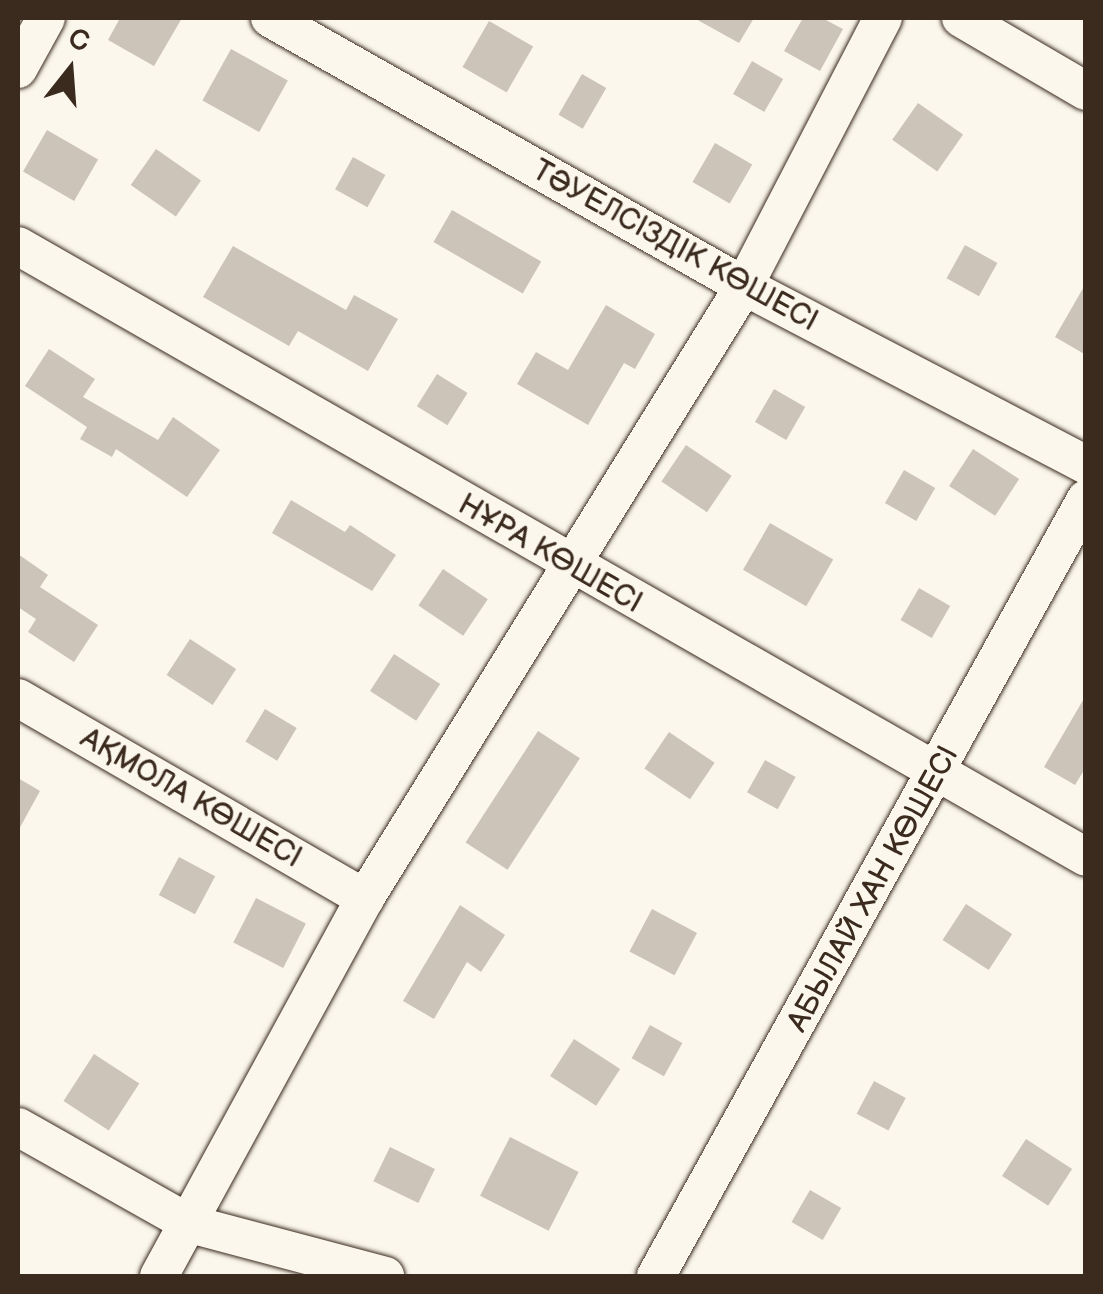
<!DOCTYPE html>
<html>
<head>
<meta charset="utf-8">
<style>
	body { margin:0 }
	#map { position:relative; width:1103px; height:1294px; overflow:hidden; background:#fbf7ec; font-family:"Balsamiq Sans",sans-serif }
	div>[style] { position:absolute }
	[style*='--x'] { left:calc(var(--x)*1px); top:calc(var(--y)*1px); width:calc(var(--w)*1px); rotate:calc(var(--a)*1deg) }
	.building>* { inset:0; background:#ccc4b9; transform-origin:0 0 }
	.roads { filter:drop-shadow(0 0 2px #3b2a1e) drop-shadow(0 0 2px #3b2a1e) }
	.minor>* { height:38px; margin:-19px; padding:0 19px; transform-origin:19px; border-radius:19px; background:#fbf7ec }
	span { translate:-50% -50%; white-space:nowrap; text-align:center; line-height:1.15; -webkit-text-stroke:8px #fbf7ec; paint-order:stroke }
	.street-label { font-size:30px; color:#3b2a1e }
	.frame { position:absolute; inset:0; border:20px solid #3b2a1e; pointer-events:none }
	.north { position:absolute; left:20px; top:20px; width:100px; height:100px; -webkit-text-stroke:8px #fbf7ec; paint-order:stroke; rotate:17deg; font-size:28px; font-weight:700; line-height:40px; text-align:center; color:#3b2a1e }
	.north::after { content:''; display:block; margin:auto; width:35px; height:45px; background:#3b2a1e; clip-path:polygon(50% 0,100% 100%,50% 72%,0 100%) }
</style>
</head>
<body>
<div id="map">
	<div class="building">
		<i style="clip-path:polygon(120px 18px,182px 18px,154px 66px,108px 40px)"></i>
		<i style="clip-path:polygon(694px 18px,754px 18px,739px 43px)"></i>
		<i style="clip-path:polygon(803px 18px,822px 18px,843px 29px,820px 71px,784px 51px)"></i>
		<i style="left:489px;top:21px;width:51px;height:53px;rotate:30deg"></i>
		<i style="left:231px;top:49px;width:65px;height:59px;rotate:29deg"></i>
		<i style="left:752px;top:61px;width:36px;height:38px;rotate:30deg"></i>
		<i style="left:582px;top:74px;width:28px;height:47px;rotate:30deg"></i>
		<i style="left:918px;top:103px;width:55px;height:45px;rotate:35deg"></i>
		<i style="left:47px;top:130px;width:59px;height:48px;rotate:30deg"></i>
		<i style="left:715px;top:143px;width:43px;height:45px;rotate:30deg"></i>
		<i style="left:156px;top:149px;width:55px;height:44px;rotate:35deg"></i>
		<i style="left:353px;top:157px;width:37px;height:37px;rotate:29deg"></i>
		<i style="left:452px;top:210px;width:103px;height:37px;rotate:30deg"></i>
		<i style="left:965px;top:245px;width:37px;height:38px;rotate:29deg"></i>
		<i style="clip-path:polygon(233px 246px,346px 310px,354px 295px,398px 319px,368px 371px,298px 331px,289px 346px,203px 297px)"></i>
		<i style="clip-path:polygon(1086px 283px,1086px 355px,1055px 337px)"></i>
		<i style="clip-path:polygon(606px 305px,655px 334px,635px 369px,624px 363px,588px 425px,517px 384px,536px 352px,568px 370px)"></i>
		<i style="clip-path:polygon(49px 349px,95px 379px,83px 397px,158px 440px,173px 417px,220px 450px,187px 497px,116px 449px,112px 457px,80px 439px,87px 427px,25px 386px)"></i>
		<i style="left:437px;top:374px;width:36px;height:38px;rotate:32deg"></i>
		<i style="left:774px;top:389px;width:36px;height:38px;rotate:30deg"></i>
		<i style="left:686px;top:445px;width:55px;height:44px;rotate:34deg"></i>
		<i style="left:973px;top:449px;width:55px;height:44px;rotate:33deg"></i>
		<i style="left:904px;top:470px;width:36px;height:38px;rotate:30deg"></i>
		<i style="clip-path:polygon(291px 500px,345px 532px,350px 525px,396px 555px,372px 591px,272px 533px)"></i>
		<i style="left:770px;top:523px;width:73px;height:54px;rotate:30deg"></i>
		<i style="clip-path:polygon(18px 554px,48px 575px,40px 587px,98px 625px,74px 662px,28px 632px,36px 619px,18px 607px)"></i>
		<i style="left:443px;top:569px;width:54px;height:44px;rotate:34deg"></i>
		<i style="left:919px;top:588px;width:36px;height:37px;rotate:30deg"></i>
		<i style="left:190px;top:639px;width:55px;height:43px;rotate:33deg"></i>
		<i style="left:394px;top:654px;width:55px;height:44px;rotate:33deg"></i>
		<i style="clip-path:polygon(1086px 695px,1086px 767px,1075px 785px,1044px 767px)"></i>
		<i style="left:265px;top:709px;width:37px;height:38px;rotate:31deg"></i>
		<i style="left:538px;top:731px;width:50px;height:133px;rotate:33deg"></i>
		<i style="left:669px;top:732px;width:55px;height:44px;rotate:34deg"></i>
		<i style="left:765px;top:760px;width:35px;height:37px;rotate:29deg"></i>
		<i style="clip-path:polygon(18px 778px,40px 791px,18px 831px)"></i>
		<i style="left:179px;top:857px;width:41px;height:43px;rotate:28deg"></i>
		<i style="left:256px;top:898px;width:56px;height:50px;rotate:27deg"></i>
		<i style="left:966px;top:904px;width:55px;height:43px;rotate:33deg"></i>
		<i style="clip-path:polygon(460px 905px,505px 935px,481px 972px,467px 962px,434px 1019px,403px 1001px)"></i>
		<i style="left:652px;top:909px;width:51px;height:48px;rotate:28deg"></i>
		<i style="left:650px;top:1025px;width:37px;height:38px;rotate:29deg"></i>
		<i style="left:574px;top:1039px;width:55px;height:44px;rotate:33deg"></i>
		<i style="left:94px;top:1054px;width:54px;height:56px;rotate:33deg"></i>
		<i style="left:874px;top:1081px;width:36px;height:37px;rotate:28deg"></i>
		<i style="left:510px;top:1137px;width:77px;height:66px;rotate:27deg"></i>
		<i style="left:1026px;top:1139px;width:55px;height:44px;rotate:33deg"></i>
		<i style="left:390px;top:1147px;width:50px;height:38px;rotate:26deg"></i>
		<i style="left:810px;top:1190px;width:36px;height:37px;rotate:30deg"></i>
	</div>
	<div class="roads">
		<div class="minor">
			<i style="--x:270;--y:18;--w:545;--a:29.48"></i>
			<i style="--x:744;--y:286;--w:386;--a:27.6"></i>
			<i style="--x:961;--y:18;--w:145;--a:30.3"></i>
			<i style="--x:18;--y:69;--w:58;--a:-61.2"></i>
			<i style="--x:18;--y:246;--w:1230;--a:29.77"></i>
			<i style="--x:18;--y:698;--w:401;--a:30"></i>
			<i style="--x:18;--y:1127;--w:197;--a:29.4"></i>
			<i style="--x:190;--y:1224;--w:202;--a:14.9"></i>
			<i style="--x:159;--y:1276;--w:430;--a:-61.4"></i>
			<i style="--x:365;--y:898;--w:720;--a:-58.23"></i>
			<i style="--x:744;--y:286;--w:302;--a:-62.6"></i>
			<i style="--x:656;--y:1276;--w:888;--a:-61.04"></i>
		</div>
	</div>
	<div class="street-label">
		<span style="left:675px;top:246px;rotate:29deg">ТӘУЕЛСІЗДІК КӨШЕСІ</span>
		<span style="left:550px;top:554px;rotate:30deg">НҰРА КӨШЕСІ</span>
		<span style="left:191px;top:798px;rotate:30deg">АҚМОЛА КӨШЕСІ</span>
		<span style="left:873px;top:889px;rotate:-61deg">АБЫЛАЙ ХАН КӨШЕСІ</span>
	</div>
	<div class="frame"></div>
	<div class="north">С</div>
</div>
</body>
</html>
